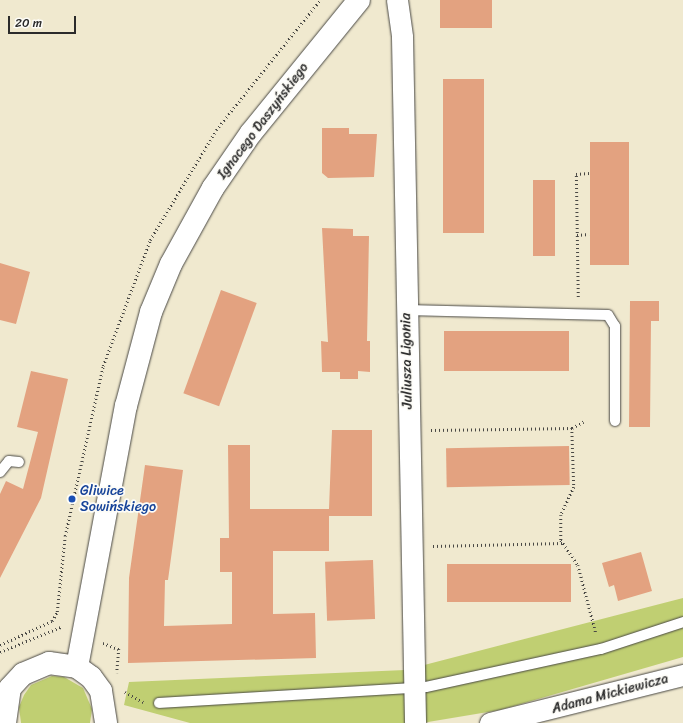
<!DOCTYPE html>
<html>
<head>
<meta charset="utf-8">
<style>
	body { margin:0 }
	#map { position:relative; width:683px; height:723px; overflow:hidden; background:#f0e9cf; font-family:Sriracha,sans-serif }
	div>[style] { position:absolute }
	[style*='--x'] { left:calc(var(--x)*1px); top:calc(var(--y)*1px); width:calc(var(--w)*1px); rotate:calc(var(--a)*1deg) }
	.green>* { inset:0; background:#c0cf72 }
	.building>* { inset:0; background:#e3a280; transform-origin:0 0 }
	.path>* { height:2.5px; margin-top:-1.25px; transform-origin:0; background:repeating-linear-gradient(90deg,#494844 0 1px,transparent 0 4px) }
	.roads { filter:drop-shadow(0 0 1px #494844) drop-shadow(0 0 1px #494844) }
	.lane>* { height:10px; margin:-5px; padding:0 5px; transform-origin:5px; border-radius:5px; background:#fff }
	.street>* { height:21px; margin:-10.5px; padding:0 10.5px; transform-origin:10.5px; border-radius:10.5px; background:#fff }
	.secondary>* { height:22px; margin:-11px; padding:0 11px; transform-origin:11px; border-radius:11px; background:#fff }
	.dots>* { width:11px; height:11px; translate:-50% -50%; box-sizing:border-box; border:2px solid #fdfcf7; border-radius:50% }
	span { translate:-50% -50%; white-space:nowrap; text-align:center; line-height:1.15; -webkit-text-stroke:3.5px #fdfcf7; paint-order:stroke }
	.street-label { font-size:14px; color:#2b2b2b }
	.transit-label { font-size:14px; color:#164399 }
	.left { translate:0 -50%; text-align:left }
	.scale { position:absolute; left:8px; top:16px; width:68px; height:18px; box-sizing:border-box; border:2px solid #2b2b2b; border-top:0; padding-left:5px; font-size:12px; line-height:14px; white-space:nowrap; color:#2b2b2b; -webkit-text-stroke:3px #fdfcf7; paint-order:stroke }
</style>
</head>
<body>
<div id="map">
	<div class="green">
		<i style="clip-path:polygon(683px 598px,683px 657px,500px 710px,422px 723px,190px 723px,124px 705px,129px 682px,405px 670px)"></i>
		<i style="clip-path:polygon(52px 676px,64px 677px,83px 688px,92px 709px,90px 723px,21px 723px,19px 707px,24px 695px,31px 685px)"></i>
	</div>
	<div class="building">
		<i style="left:440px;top:0;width:52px;height:28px"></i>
		<i style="left:443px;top:79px;width:41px;height:154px"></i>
		<i style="clip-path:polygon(322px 128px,349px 128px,349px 134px,377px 134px,374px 177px,328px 178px,322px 173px)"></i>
		<i style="left:590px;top:142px;width:39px;height:123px"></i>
		<i style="left:533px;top:180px;width:22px;height:76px"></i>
		<i style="clip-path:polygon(322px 228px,353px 229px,353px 236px,369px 236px,367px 341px,370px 341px,370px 372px,358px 371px,358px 379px,340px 379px,340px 372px,322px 372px,321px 341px,328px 342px)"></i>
		<i style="clip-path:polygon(0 263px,30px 272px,16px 324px,0 320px)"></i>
		<i style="left:221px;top:290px;width:38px;height:110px;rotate:20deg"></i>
		<i style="clip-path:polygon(630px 301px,659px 301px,659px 321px,651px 321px,650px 427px,629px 427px)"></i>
		<i style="left:444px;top:331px;width:125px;height:40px"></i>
		<i style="clip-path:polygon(31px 371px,68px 379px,41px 498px,0 578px,0 494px,6px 481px,23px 489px,38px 432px,17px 427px)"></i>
		<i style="clip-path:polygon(332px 430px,372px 430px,372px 516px,329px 516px,329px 551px,273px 551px,273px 614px,315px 613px,316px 658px,128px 663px,129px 578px,145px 465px,183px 470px,168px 580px,165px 580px,164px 626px,232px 624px,232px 572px,220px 572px,220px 538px,229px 538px,228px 445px,250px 445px,250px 509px,329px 509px)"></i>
		<i style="left:569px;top:446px;width:39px;height:123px;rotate:89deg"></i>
		<i style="clip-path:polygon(641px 552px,652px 591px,618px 601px,614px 585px,609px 587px,602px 563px)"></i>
		<i style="left:373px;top:560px;width:59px;height:48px;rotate:88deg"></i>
		<i style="left:571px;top:564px;width:38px;height:124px;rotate:90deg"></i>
	</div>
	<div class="path">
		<i style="--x:577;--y:235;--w:12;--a:-5"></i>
		<i style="--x:578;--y:297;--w:123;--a:-90.9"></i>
		<i style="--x:576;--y:174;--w:13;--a:-4"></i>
		<i style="--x:572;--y:428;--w:59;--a:88.1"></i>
		<i style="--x:574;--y:487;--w:31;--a:115"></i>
		<i style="--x:561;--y:515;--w:25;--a:90"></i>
		<i style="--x:561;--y:540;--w:30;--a:56"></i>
		<i style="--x:578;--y:565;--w:70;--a:75.2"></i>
		<i style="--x:431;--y:430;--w:141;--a:-0.8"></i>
		<i style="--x:572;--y:428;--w:13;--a:-29"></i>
		<i style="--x:433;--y:546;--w:130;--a:-1.3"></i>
		<i style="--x:103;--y:643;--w:17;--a:21"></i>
		<i style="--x:119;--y:649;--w:24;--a:95"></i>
		<i style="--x:0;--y:645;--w:57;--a:-24.8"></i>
		<i style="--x:52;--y:621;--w:10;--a:-61"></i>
		<i style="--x:57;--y:612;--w:76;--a:-84"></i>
		<i style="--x:65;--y:536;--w:174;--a:-77.4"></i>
		<i style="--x:103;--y:366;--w:134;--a:-69.5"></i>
		<i style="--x:150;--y:240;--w:128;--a:-59"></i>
		<i style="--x:216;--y:130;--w:166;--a:-51.3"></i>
		<i style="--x:0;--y:652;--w:66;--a:-22.3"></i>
		<i style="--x:125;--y:692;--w:21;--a:29"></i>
	</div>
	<div class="roads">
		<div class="lane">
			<i style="--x:406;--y:310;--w:202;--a:1.4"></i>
			<i style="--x:608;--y:315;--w:13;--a:58"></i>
			<i style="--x:615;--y:326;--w:95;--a:90"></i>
			<i style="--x:0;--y:472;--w:14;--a:-51"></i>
			<i style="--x:9;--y:461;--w:10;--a:6"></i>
			<i style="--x:159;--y:703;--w:267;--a:-3.4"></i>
			<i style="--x:426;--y:687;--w:179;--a:-12.3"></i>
			<i style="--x:601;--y:649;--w:86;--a:-18.2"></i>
		</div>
		<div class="street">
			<i style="--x:397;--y:0;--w:37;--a:82"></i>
			<i style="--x:402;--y:37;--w:686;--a:88.91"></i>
			<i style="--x:490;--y:723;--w:199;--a:-14"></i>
		</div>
		<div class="secondary">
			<i style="--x:77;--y:667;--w:266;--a:-79.4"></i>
			<i style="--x:126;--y:406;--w:97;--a:-75.1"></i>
			<i style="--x:151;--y:312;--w:52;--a:-67.4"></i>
			<i style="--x:171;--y:264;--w:87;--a:-61.1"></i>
			<i style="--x:213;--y:188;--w:67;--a:-55.4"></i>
			<i style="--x:251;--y:133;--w:171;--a:-50.9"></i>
			<i style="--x:5;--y:723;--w:35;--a:-82"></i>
			<i style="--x:10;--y:688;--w:19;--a:-47"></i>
			<i style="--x:23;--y:674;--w:28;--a:-23"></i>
			<i style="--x:49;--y:663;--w:28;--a:8"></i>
			<i style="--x:77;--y:667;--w:17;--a:36"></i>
			<i style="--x:91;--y:677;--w:17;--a:54"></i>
			<i style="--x:101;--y:691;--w:32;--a:81"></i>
		</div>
	</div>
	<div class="dots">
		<i style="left:72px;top:499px;background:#1a4fb4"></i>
	</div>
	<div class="street-label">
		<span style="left:263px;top:121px;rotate:-53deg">Ignacego Daszyńskiego</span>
		<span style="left:407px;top:361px;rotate:-91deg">Juliusza Ligonia</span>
		<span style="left:610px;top:694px;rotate:-15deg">Adama Mickiewicza</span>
	</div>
	<div class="transit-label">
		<span class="left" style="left:80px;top:499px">Gliwice<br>Sowińskiego</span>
	</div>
	<div class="scale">20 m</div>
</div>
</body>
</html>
